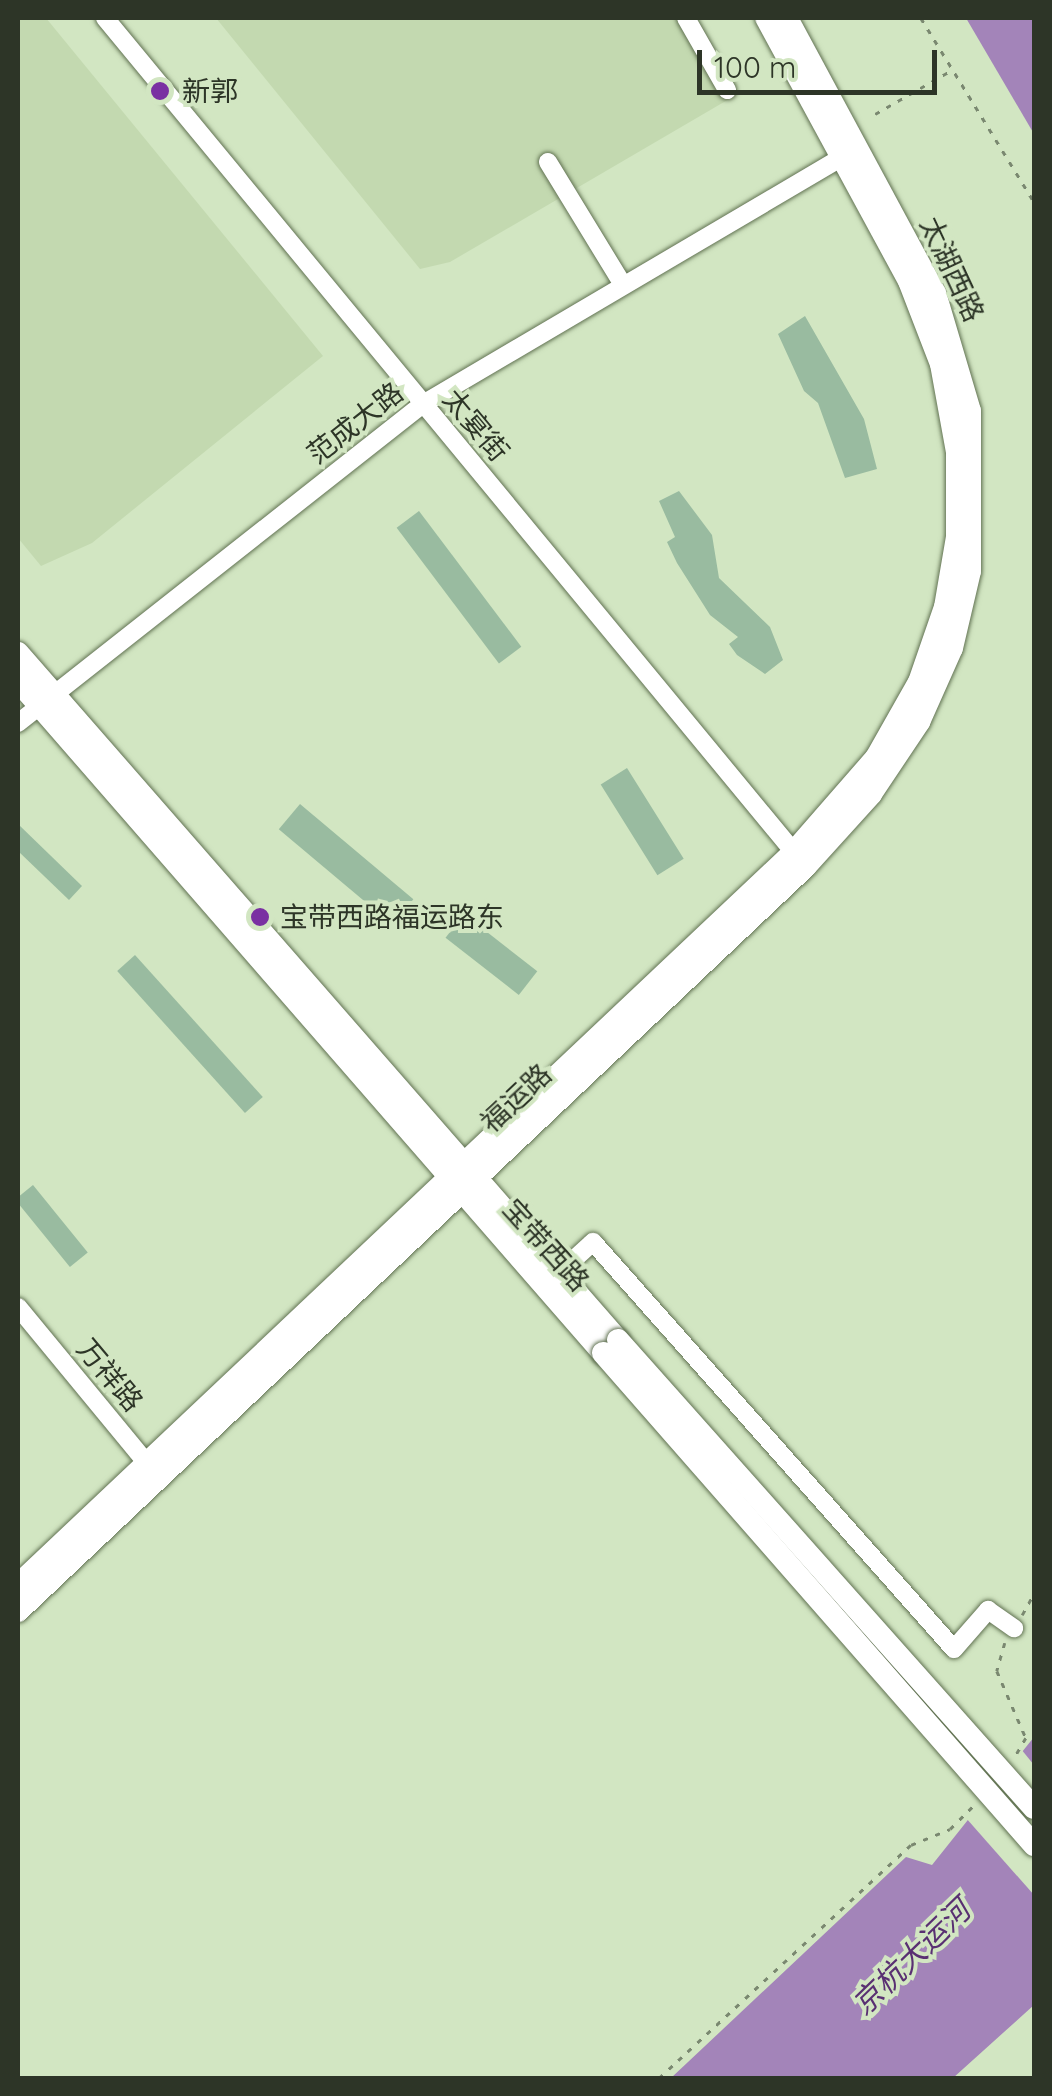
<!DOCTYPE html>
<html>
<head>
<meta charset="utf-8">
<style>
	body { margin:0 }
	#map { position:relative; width:1052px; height:2096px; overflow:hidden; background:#d2e6c2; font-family:Quicksand,"Noto Sans SC",sans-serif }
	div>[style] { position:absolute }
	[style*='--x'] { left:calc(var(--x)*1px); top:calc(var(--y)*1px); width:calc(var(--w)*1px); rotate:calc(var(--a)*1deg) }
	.built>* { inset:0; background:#c3d9b0 }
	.water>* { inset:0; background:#a384b9 }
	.pier>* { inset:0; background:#d2e6c2 }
	.building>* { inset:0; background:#99bba0; transform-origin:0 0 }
	.path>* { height:2.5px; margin-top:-1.25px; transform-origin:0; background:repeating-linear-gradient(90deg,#7a8870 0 5px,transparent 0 13px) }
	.roads { filter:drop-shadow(0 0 2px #617252) drop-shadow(0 0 2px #617252) }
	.minor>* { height:18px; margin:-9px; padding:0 9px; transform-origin:9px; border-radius:9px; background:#fff }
	.major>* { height:22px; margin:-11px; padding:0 11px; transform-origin:11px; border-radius:11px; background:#fff }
	.bridges { filter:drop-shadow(0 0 2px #617252) drop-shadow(0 0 2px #617252) }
	.major-bridge>* { height:22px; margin:-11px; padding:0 11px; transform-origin:11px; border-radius:11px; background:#fff }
	.dots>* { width:28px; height:28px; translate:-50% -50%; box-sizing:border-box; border:5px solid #d2e6c2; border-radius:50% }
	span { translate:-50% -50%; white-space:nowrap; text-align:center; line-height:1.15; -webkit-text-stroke:8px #d2e6c2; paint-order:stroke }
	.poi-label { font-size:28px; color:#2d3527 }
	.left { translate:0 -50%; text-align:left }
	.street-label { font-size:28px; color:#2d3527 }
	.water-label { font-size:30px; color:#593072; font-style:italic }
	.frame { position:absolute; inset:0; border:20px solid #2d3527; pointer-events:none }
	.scale { position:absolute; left:697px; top:50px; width:240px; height:45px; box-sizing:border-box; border:5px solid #2d3527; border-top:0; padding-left:12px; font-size:30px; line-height:35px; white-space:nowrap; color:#2d3527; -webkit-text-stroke:8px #d2e6c2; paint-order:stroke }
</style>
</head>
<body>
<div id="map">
	<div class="built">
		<i style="clip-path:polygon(18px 18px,46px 18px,323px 356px,92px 543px,41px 566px,18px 538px)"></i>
		<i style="clip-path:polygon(216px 18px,692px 18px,736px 95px,450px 262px,420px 269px)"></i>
	</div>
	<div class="water">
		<i style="clip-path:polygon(966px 18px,1034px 18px,1034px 134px)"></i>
		<i style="clip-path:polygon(1034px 1737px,1034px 2005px,953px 2078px,671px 2078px,906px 1857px,932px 1865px)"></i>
	</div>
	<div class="pier">
		<i style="clip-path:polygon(1021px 1749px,1034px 1765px,1034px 1895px,966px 1818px)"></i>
	</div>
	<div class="building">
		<i style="clip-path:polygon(805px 316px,864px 419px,877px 469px,845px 478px,818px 403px,804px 391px,778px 334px)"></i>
		<i style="clip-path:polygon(679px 491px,712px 535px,719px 578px,770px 627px,783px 660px,765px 674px,737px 655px,729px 644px,738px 637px,710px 615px,677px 563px,667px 542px,675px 537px,659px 501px)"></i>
		<i style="left:419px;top:511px;width:170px;height:28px;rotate:53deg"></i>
		<i style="left:627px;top:768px;width:107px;height:31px;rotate:58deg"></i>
		<i style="left:300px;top:804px;width:148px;height:33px;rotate:40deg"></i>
		<i style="clip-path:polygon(18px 824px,82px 886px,69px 900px,18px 851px)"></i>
		<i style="left:464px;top:914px;width:93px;height:30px;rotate:38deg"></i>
		<i style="left:135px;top:955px;width:191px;height:24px;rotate:48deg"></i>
		<i style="left:33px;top:1185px;width:87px;height:23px;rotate:51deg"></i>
	</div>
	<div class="path">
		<i style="--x:921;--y:18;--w:216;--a:58.4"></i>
		<i style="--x:875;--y:114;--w:86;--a:-29.8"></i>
		<i style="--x:1022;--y:1615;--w:25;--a:-61"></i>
		<i style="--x:1005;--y:1643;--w:29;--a:106"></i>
		<i style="--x:997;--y:1671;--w:73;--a:66.6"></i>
		<i style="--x:1026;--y:1738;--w:24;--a:120"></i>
		<i style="--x:659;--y:2078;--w:343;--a:-42.8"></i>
		<i style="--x:911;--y:1845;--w:42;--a:-22.3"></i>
		<i style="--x:950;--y:1829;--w:33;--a:-45"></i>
	</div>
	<div class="roads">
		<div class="minor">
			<i style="--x:105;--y:18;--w:1095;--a:50.45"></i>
			<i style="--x:686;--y:18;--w:83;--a:60.3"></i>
			<i style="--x:548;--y:162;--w:144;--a:58.6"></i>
			<i style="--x:18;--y:723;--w:516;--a:-38.23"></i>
			<i style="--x:423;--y:404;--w:494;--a:-30.5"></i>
			<i style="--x:559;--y:1273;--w:46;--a:-42.4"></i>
			<i style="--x:593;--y:1242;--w:544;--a:48.43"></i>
			<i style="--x:954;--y:1649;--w:52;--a:-48.9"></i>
			<i style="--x:988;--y:1610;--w:32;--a:35"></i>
			<i style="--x:18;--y:1307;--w:214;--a:50.5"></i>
		</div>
		<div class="major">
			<i style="--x:18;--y:653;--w:912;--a:48.87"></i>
			<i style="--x:18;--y:681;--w:891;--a:48.96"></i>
			<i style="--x:18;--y:1585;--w:1066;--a:-43.37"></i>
			<i style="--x:793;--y:853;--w:126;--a:-48.9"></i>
			<i style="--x:876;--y:758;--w:87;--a:-60.5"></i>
			<i style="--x:919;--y:682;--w:79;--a:-70.9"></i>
			<i style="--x:945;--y:607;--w:71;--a:-80.3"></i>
			<i style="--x:957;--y:537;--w:85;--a:-90"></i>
			<i style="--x:957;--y:452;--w:89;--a:-100.3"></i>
			<i style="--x:941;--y:364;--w:89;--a:-111.1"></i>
			<i style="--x:909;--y:281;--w:299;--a:-118.5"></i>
			<i style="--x:18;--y:1611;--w:1084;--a:-43.39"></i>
			<i style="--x:806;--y:866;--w:97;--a:-47.9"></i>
			<i style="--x:871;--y:794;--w:87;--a:-56.3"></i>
			<i style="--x:919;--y:722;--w:81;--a:-66"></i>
			<i style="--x:952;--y:648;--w:79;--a:-76.8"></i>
			<i style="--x:970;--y:571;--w:160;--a:-90"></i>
			<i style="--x:970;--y:411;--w:123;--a:-106.5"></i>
			<i style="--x:935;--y:293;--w:312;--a:-118.3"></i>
		</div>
	</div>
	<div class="bridges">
		<div class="major-bridge">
			<i style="--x:618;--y:1340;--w:626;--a:48.37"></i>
			<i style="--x:603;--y:1353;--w:654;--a:48.78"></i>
		</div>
	</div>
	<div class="dots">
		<i style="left:160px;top:91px;background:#7a30a2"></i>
		<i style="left:260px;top:917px;background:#7a30a2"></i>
	</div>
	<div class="poi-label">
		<span class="left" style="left:182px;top:91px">新郭</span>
		<span class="left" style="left:280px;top:917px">宝带西路福运路东</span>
	</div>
	<div class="street-label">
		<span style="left:952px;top:269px;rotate:65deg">太湖西路</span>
		<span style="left:355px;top:423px;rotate:-38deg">范成大路</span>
		<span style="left:476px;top:425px;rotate:50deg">太宴街</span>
		<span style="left:516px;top:1098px;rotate:-43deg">福运路</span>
		<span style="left:546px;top:1245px;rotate:48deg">宝带西路</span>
		<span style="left:110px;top:1375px;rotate:50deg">万祥路</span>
	</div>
	<div class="water-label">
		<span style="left:911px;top:1957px;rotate:-44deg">京杭大运河</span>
	</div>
	<div class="frame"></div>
	<div class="scale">100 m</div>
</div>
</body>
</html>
